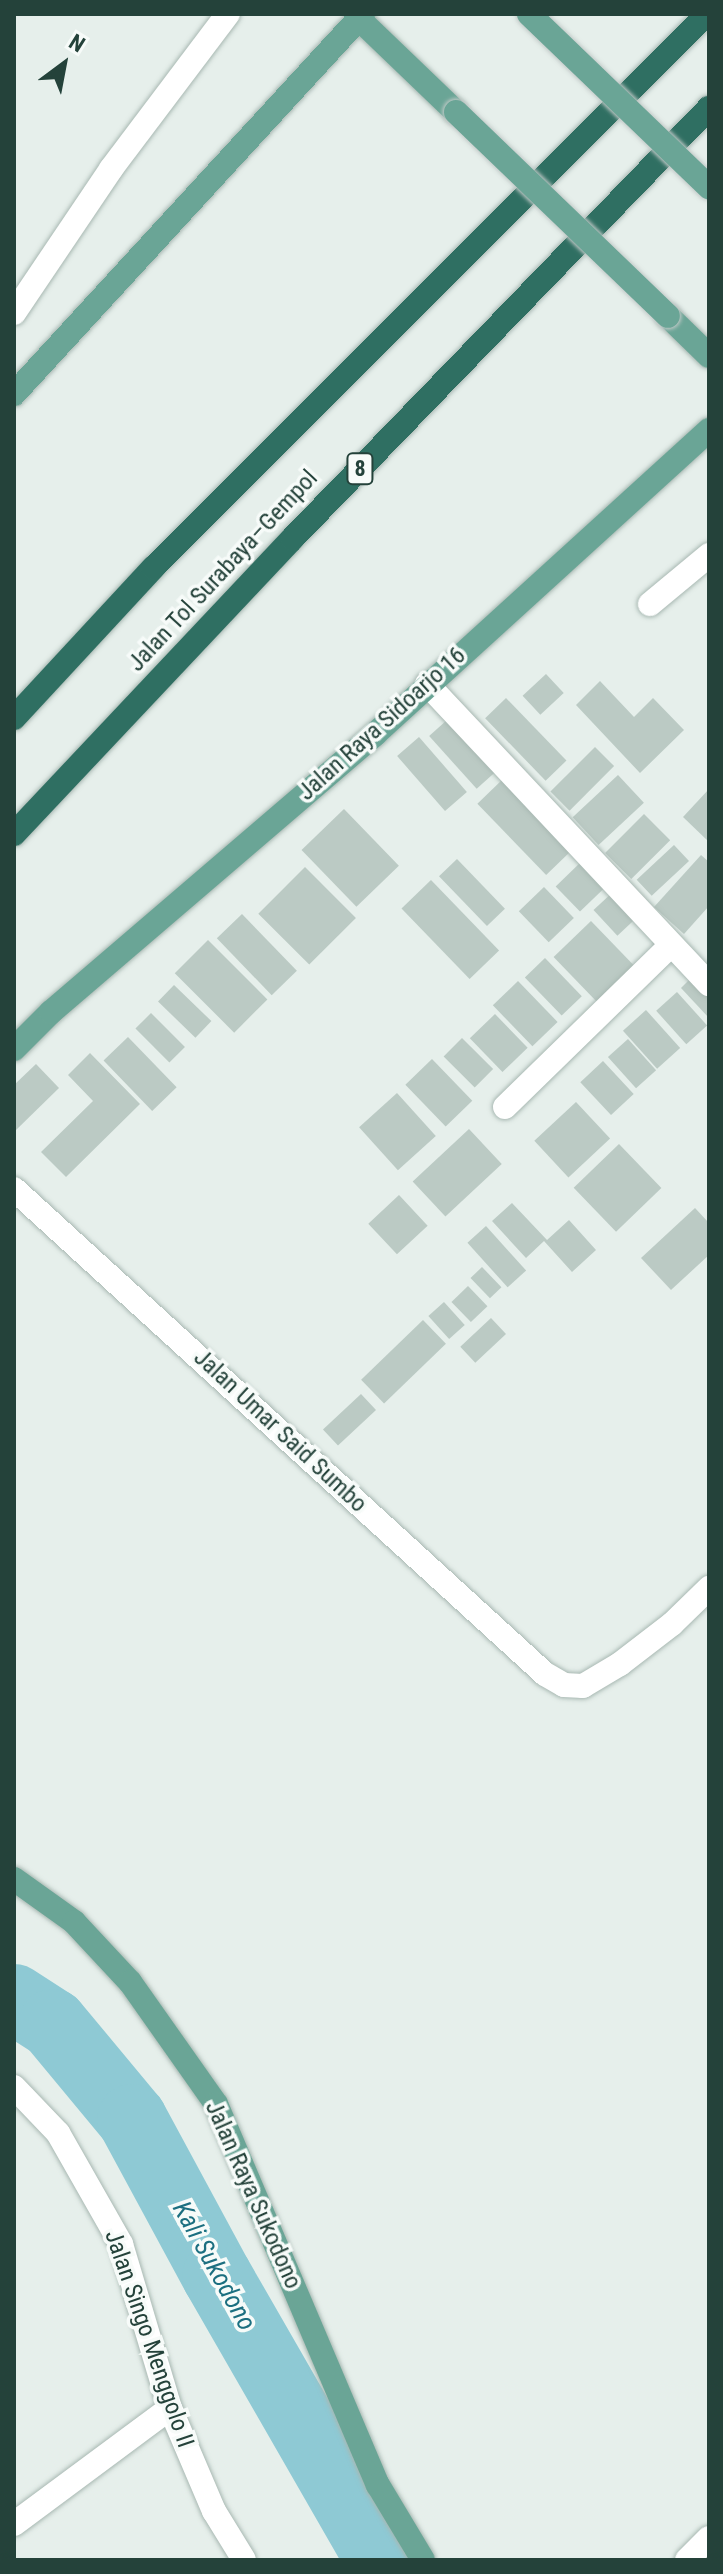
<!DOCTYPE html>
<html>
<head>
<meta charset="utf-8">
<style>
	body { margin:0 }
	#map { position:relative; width:723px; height:2574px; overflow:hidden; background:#e6efeb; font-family:"Roboto Condensed",sans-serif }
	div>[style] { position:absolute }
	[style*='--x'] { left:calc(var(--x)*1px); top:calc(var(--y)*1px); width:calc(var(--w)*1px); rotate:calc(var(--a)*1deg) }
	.river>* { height:70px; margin:-35px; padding:0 35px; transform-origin:35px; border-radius:35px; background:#8ec9d4 }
	.building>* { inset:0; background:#bbcac4; transform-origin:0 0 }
	.roads { filter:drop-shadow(0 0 2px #a8b8b2) drop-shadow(0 0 2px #a8b8b2) }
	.minor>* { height:24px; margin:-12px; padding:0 12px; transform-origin:12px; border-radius:12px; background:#fff }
	.major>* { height:24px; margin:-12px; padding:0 12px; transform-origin:12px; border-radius:12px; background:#6aa596 }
	.highway>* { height:24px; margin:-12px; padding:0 12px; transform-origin:12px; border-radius:12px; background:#2f6f62 }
	.bridges { filter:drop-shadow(0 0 2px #c2cac8) drop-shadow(0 0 2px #c2cac8) }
	.major-bridge>* { height:24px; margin:-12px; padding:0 12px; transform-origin:12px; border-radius:12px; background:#6aa596 }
	span { translate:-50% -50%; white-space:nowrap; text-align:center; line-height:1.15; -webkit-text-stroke:7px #f7fbf9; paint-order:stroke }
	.shield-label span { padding:2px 6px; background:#f7fbf9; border:2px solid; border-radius:6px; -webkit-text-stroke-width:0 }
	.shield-label { font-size:22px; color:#24423a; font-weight:700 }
	.street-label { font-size:24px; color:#24423a }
	.water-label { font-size:26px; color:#1c6f80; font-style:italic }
	.frame { position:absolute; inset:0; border:16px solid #24423a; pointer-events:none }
	.north { position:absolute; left:24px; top:24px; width:80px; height:80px; -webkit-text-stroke:6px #f7fbf9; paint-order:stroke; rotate:32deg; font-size:22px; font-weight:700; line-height:32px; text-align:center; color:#24423a }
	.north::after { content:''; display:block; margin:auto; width:28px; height:36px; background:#24423a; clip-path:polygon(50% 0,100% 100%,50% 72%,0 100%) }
</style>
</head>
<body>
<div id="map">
	<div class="river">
		<i style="--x:14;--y:1999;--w:46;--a:32.7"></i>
		<i style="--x:53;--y:2024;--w:124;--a:50.3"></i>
		<i style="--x:132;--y:2119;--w:179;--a:61.6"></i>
		<i style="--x:217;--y:2276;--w:327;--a:60.1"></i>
	</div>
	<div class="building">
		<i style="left:546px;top:674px;width:26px;height:32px;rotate:47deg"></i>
		<i style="clip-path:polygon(600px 681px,634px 717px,653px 698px,684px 730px,640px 773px,576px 705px)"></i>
		<i style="left:506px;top:698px;width:87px;height:29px;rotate:46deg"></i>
		<i style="left:447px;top:720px;width:71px;height:24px;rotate:48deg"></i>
		<i style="left:419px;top:737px;width:73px;height:29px;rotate:49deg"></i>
		<i style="left:595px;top:747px;width:27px;height:63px;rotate:45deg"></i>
		<i style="left:618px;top:775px;width:38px;height:62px;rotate:47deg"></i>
		<i style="left:504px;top:778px;width:99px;height:37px;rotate:46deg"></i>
		<i style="clip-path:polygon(709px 789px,709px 842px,683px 817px)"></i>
		<i style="left:344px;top:809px;width:79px;height:59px;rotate:46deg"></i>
		<i style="left:644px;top:814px;width:37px;height:55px;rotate:45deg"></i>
		<i style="left:674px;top:845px;width:22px;height:51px;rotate:47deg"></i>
		<i style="clip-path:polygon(701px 855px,709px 862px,709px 906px,684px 934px,654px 907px)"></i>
		<i style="left:457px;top:859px;width:69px;height:25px;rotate:46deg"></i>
		<i style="left:583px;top:860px;width:35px;height:38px;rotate:46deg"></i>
		<i style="left:305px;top:867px;width:72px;height:66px;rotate:45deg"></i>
		<i style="left:431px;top:880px;width:98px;height:41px;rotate:46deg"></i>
		<i style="left:544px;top:887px;width:43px;height:35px;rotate:46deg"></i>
		<i style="left:614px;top:891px;width:35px;height:28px;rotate:47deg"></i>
		<i style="left:242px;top:914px;width:79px;height:35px;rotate:46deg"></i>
		<i style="left:591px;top:921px;width:66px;height:52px;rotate:46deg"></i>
		<i style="left:208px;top:940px;width:84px;height:47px;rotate:45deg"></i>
		<i style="left:545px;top:958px;width:53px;height:28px;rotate:46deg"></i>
		<i style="clip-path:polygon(693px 976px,709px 993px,709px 1018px,681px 988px)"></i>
		<i style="left:518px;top:981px;width:57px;height:35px;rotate:46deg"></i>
		<i style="left:174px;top:985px;width:52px;height:23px;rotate:44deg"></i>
		<i style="left:677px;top:992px;width:45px;height:28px;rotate:48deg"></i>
		<i style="left:646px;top:1010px;width:51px;height:31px;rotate:48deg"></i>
		<i style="left:151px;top:1013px;width:48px;height:22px;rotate:45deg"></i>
		<i style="left:495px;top:1014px;width:47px;height:35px;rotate:46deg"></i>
		<i style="left:128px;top:1037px;width:70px;height:34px;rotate:46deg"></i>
		<i style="left:462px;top:1038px;width:44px;height:26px;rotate:45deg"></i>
		<i style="left:628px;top:1039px;width:42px;height:27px;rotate:48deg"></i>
		<i style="clip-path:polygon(90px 1053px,140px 1104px,66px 1177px,41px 1152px,93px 1101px,68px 1075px)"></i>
		<i style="left:432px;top:1059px;width:58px;height:37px;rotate:46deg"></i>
		<i style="left:603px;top:1061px;width:45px;height:31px;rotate:47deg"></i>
		<i style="clip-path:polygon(36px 1064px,59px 1088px,14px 1132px,14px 1085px)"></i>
		<i style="left:397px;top:1093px;width:58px;height:51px;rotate:48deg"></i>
		<i style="left:576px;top:1102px;width:50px;height:57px;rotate:47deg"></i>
		<i style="left:469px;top:1129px;width:48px;height:77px;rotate:47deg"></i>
		<i style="left:619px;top:1144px;width:61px;height:63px;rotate:46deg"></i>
		<i style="left:399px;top:1195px;width:42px;height:42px;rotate:47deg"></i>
		<i style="clip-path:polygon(512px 1203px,547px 1240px,569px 1220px,596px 1250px,572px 1272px,544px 1241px,526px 1258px,492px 1221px)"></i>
		<i style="clip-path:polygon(695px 1208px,709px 1223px,709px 1255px,671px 1290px,641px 1258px)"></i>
		<i style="left:486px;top:1226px;width:60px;height:25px;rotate:48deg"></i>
		<i style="left:482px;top:1267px;width:28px;height:16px;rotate:46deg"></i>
		<i style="left:468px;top:1286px;width:28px;height:23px;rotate:46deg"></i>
		<i style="left:444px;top:1302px;width:31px;height:21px;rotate:48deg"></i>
		<i style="left:491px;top:1318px;width:22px;height:42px;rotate:47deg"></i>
		<i style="left:423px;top:1320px;width:33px;height:86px;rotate:46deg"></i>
		<i style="left:361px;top:1394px;width:22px;height:52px;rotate:47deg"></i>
	</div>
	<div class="roads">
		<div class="minor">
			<i style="--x:14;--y:313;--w:174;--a:-56"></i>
			<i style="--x:111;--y:169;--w:194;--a:-53"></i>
			<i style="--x:650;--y:604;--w:77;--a:-39.7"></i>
			<i style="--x:427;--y:684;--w:412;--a:46.8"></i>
			<i style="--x:505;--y:1107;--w:232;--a:-44.3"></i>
			<i style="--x:14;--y:1189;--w:719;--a:42.41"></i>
			<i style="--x:545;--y:1674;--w:22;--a:30"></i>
			<i style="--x:564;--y:1685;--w:19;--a:3"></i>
			<i style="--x:583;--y:1686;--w:43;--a:-30.7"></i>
			<i style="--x:620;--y:1664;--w:66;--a:-37.6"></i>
			<i style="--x:672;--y:1624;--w:52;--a:-44.2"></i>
			<i style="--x:14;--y:2087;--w:64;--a:46.3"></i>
			<i style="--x:58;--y:2133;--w:128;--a:60.4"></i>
			<i style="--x:121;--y:2244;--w:171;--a:73.4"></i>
			<i style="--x:170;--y:2408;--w:112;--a:66.9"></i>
			<i style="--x:214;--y:2511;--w:57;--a:58.5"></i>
			<i style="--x:14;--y:2524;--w:194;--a:-36.6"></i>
			<i style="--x:687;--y:2560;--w:31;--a:-45"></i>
		</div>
		<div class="major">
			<i style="--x:359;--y:19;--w:134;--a:43.8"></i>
			<i style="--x:668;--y:316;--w:57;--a:44.3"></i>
			<i style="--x:14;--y:394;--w:516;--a:-47.43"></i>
			<i style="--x:14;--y:1049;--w:52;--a:-45"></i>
			<i style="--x:51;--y:1012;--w:427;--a:-40.6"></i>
			<i style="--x:375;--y:734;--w:452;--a:-42.3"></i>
			<i style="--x:14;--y:1879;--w:74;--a:35.6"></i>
			<i style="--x:74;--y:1922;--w:82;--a:47"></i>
			<i style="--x:130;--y:1982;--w:149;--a:54.8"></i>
			<i style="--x:216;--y:2104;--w:414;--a:67"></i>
			<i style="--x:378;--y:2485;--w:87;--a:59"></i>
		</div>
		<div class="highway">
			<i style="--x:14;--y:718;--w:205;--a:-47.2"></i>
			<i style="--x:153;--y:568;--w:783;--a:-45"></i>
			<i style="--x:14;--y:834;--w:405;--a:-46.7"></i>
			<i style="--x:292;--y:539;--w:600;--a:-45.95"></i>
		</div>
	</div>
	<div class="bridges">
		<div class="major-bridge">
			<i style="--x:529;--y:14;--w:250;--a:43.9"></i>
			<i style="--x:456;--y:112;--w:294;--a:43.9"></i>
		</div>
	</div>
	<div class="shield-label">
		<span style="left:360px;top:469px">8</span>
	</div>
	<div class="street-label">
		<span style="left:223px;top:571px;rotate:-47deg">Jalan Tol Surabaya–Gempol</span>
		<span style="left:382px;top:724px;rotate:-42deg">Jalan Raya Sidoarjo 16</span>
		<span style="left:280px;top:1431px;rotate:43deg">Jalan Umar Said Sumbo</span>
		<span style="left:253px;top:2195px;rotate:66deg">Jalan Raya Sukodono</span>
		<span style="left:149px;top:2339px;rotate:71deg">Jalan Singo Menggolo II</span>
	</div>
	<div class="water-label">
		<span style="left:214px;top:2266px;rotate:61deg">Kali Sukodono</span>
	</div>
	<div class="frame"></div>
	<div class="north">N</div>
</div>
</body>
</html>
